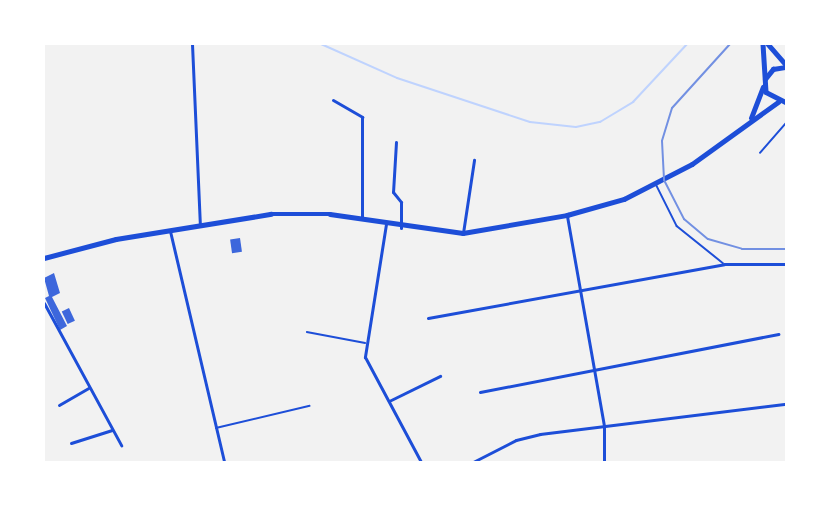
<!DOCTYPE html>
<html>
<head>
<meta charset="utf-8">
<style>
	body { margin:0 }
	#map { position:relative; width:830px; height:506px; overflow:hidden; background:#f2f2f2; font-family:"Alegreya Sans",sans-serif }
	div>[style] { position:absolute }
	[style*='--x'] { left:calc(var(--x)*1px); top:calc(var(--y)*1px); width:calc(var(--w)*1px); rotate:calc(var(--a)*1deg) }
	.stream>* { height:2px; margin:-1px; padding:0 1px; transform-origin:1px; border-radius:1px; background:#bfd3fe }
	.building>* { inset:0; background:#3d67dc; transform-origin:0 0 }
	.service>* { height:1.5px; margin:-0.75px; padding:0 0.75px; transform-origin:0.75px; border-radius:0.75px; background:#1d4ed8 }
	.minor>* { height:3px; margin:-1.5px; padding:0 1.5px; transform-origin:1.5px; border-radius:1.5px; background:#1d4ed8 }
	.secondary>* { height:4.5px; margin:-2.25px; padding:0 2.25px; transform-origin:2.25px; border-radius:2.25px; background:#1d4ed8 }
	.rail>* { height:2px; margin:-1px; padding:0 1px; transform-origin:1px; border-radius:1px; background:#7290e2 }
	span { translate:-50% -50%; white-space:nowrap; text-align:center; line-height:1.15; -webkit-text-stroke:4.5px #fff; paint-order:stroke }
	.frame { position:absolute; inset:0; border:45px solid #fff; pointer-events:none }
</style>
</head>
<body>
<div id="map">
	<div class="stream">
		<i style="--x:321;--y:44;--w:83;--a:24.1"></i>
		<i style="--x:397;--y:78;--w:140;--a:18.3"></i>
		<i style="--x:530;--y:122;--w:46;--a:6.2"></i>
		<i style="--x:576;--y:127;--w:25;--a:-12"></i>
		<i style="--x:600;--y:122;--w:39;--a:-31"></i>
		<i style="--x:633;--y:102;--w:79;--a:-47"></i>
	</div>
	<div class="building">
		<i style="left:240px;top:238px;width:14px;height:10px;rotate:82deg"></i>
		<i style="clip-path:polygon(54px 273px,60px 293px,52px 297px,67px 326px,60px 330px,45px 298px,49px 296px,44px 278px)"></i>
		<i style="left:69px;top:308px;width:14px;height:8px;rotate:65deg"></i>
	</div>
	<div class="service">
		<i style="--x:760;--y:153;--w:40;--a:-49"></i>
		<i style="--x:656;--y:184;--w:47;--a:63.4"></i>
		<i style="--x:677;--y:226;--w:59;--a:38.8"></i>
		<i style="--x:307;--y:332;--w:59;--a:10.7"></i>
		<i style="--x:216;--y:428;--w:96;--a:-13.3"></i>
	</div>
	<div class="minor">
		<i style="--x:192;--y:44;--w:182;--a:87.5"></i>
		<i style="--x:333;--y:100;--w:34;--a:30"></i>
		<i style="--x:362;--y:117;--w:102;--a:90"></i>
		<i style="--x:396;--y:142;--w:50;--a:93.4"></i>
		<i style="--x:393;--y:192;--w:13;--a:51"></i>
		<i style="--x:401;--y:202;--w:26;--a:90"></i>
		<i style="--x:567;--y:216;--w:213;--a:80"></i>
		<i style="--x:604;--y:426;--w:36;--a:90"></i>
		<i style="--x:386;--y:224;--w:135;--a:99"></i>
		<i style="--x:365;--y:357;--w:119;--a:61.9"></i>
		<i style="--x:170;--y:231;--w:237;--a:76.8"></i>
		<i style="--x:463;--y:233;--w:74;--a:-81.4"></i>
		<i style="--x:44;--y:303;--w:162;--a:61.5"></i>
		<i style="--x:428;--y:318;--w:301;--a:-10.3"></i>
		<i style="--x:724;--y:264;--w:62;--a:0"></i>
		<i style="--x:480;--y:392;--w:304;--a:-11"></i>
		<i style="--x:389;--y:401;--w:57;--a:-26.1"></i>
		<i style="--x:59;--y:405;--w:34;--a:-30"></i>
		<i style="--x:71;--y:443;--w:43;--a:-17.6"></i>
		<i style="--x:473;--y:462;--w:48;--a:-27.1"></i>
		<i style="--x:516;--y:440;--w:25;--a:-14"></i>
		<i style="--x:540;--y:434;--w:248;--a:-7"></i>
	</div>
	<div class="secondary">
		<i style="--x:763;--y:44;--w:48;--a:86.4"></i>
		<i style="--x:766;--y:92;--w:22;--a:27"></i>
		<i style="--x:768;--y:44;--w:28;--a:49"></i>
		<i style="--x:765;--y:79;--w:13;--a:-51"></i>
		<i style="--x:773;--y:69;--w:13;--a:-9"></i>
		<i style="--x:751;--y:118;--w:33;--a:-69"></i>
		<i style="--x:44;--y:258;--w:74;--a:-14.8"></i>
		<i style="--x:116;--y:239;--w:157;--a:-9.2"></i>
		<i style="--x:271;--y:214;--w:59;--a:0"></i>
		<i style="--x:330;--y:214;--w:134;--a:8.1"></i>
		<i style="--x:463;--y:233;--w:106;--a:-9.8"></i>
		<i style="--x:567;--y:215;--w:59;--a:-15.7"></i>
		<i style="--x:624;--y:199;--w:76;--a:-27.2"></i>
		<i style="--x:692;--y:164;--w:106;--a:-35.8"></i>
	</div>
	<div class="rail">
		<i style="--x:730;--y:44;--w:86;--a:132.2"></i>
		<i style="--x:672;--y:108;--w:34;--a:107"></i>
		<i style="--x:662;--y:141;--w:39;--a:87"></i>
		<i style="--x:664;--y:180;--w:44;--a:62.9"></i>
		<i style="--x:684;--y:219;--w:31;--a:40"></i>
		<i style="--x:708;--y:239;--w:35;--a:16"></i>
		<i style="--x:742;--y:249;--w:44;--a:0"></i>
	</div>
	<div class="frame"></div>
</div>
</body>
</html>
